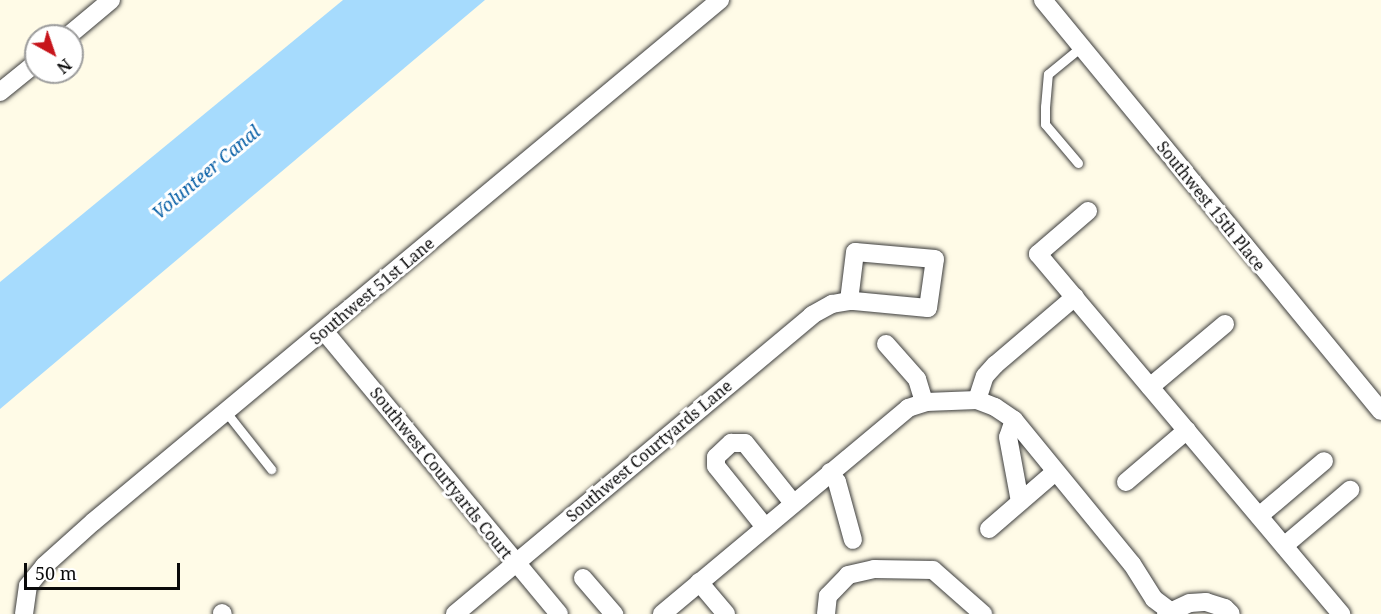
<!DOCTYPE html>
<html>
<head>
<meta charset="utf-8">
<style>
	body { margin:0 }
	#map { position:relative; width:1381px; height:614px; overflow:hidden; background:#fffbe7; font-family:"Noto Serif",serif }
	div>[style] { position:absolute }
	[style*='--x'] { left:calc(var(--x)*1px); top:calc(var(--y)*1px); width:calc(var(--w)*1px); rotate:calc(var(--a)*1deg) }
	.water>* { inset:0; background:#a6dbfd }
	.roads { filter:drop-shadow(0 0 2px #3d3d3d) drop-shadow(0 0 2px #3d3d3d) }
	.lane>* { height:9px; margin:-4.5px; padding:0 4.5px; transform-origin:4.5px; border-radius:4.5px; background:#fff }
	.street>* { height:18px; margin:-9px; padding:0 9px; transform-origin:9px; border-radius:9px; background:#fff }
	span { translate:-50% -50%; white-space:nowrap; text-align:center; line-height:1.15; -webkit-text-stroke:6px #fff; paint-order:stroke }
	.street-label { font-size:16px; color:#0a0a0a }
	.water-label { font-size:18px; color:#0860a7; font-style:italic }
	.north { position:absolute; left:24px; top:24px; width:60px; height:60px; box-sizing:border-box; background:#fff; border:2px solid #9d9d9d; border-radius:50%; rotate:140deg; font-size:16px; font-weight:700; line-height:24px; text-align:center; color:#0a0a0a }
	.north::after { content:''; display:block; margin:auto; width:21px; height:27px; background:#c7151b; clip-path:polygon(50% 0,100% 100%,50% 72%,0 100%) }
	.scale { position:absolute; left:24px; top:563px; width:156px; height:27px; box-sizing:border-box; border:3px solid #0a0a0a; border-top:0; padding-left:8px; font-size:18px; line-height:21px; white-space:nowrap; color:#0a0a0a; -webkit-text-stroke:4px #fff; paint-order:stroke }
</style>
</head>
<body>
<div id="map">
	<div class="water">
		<i style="clip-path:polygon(343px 0,485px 0,0 409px,0 282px)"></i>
	</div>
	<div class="roads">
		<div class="lane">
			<i style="--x:1078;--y:163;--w:51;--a:-130.2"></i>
			<i style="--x:1045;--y:124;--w:17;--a:-90"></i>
			<i style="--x:1045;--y:107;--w:33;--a:-85"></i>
			<i style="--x:1048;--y:74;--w:43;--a:-39.3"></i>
			<i style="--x:226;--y:412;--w:73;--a:51.7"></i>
		</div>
		<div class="street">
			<i style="--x:1043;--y:0;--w:532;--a:50.57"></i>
			<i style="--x:68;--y:36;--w:56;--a:-39.9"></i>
			<i style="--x:0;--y:92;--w:46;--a:-38.9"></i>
			<i style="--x:1088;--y:211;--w:66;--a:139.3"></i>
			<i style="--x:1038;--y:254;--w:471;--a:49.9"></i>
			<i style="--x:324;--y:331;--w:368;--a:50.3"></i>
			<i style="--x:886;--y:344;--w:47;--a:48.5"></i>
			<i style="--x:917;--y:379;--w:24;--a:73"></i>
			<i style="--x:1150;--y:387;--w:98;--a:-40"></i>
			<i style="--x:977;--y:400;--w:25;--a:-72"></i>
			<i style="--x:985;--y:376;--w:15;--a:-48"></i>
			<i style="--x:995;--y:365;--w:105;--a:-40.4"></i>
			<i style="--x:1014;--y:420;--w:18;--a:109"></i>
			<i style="--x:1008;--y:437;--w:66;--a:79.5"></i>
			<i style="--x:830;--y:472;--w:12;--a:55"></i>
			<i style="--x:837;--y:482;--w:60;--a:74.6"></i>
			<i style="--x:1126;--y:482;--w:80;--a:-40.4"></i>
			<i style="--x:1259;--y:516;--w:85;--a:-40.2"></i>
			<i style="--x:765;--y:527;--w:78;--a:-128.8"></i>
			<i style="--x:716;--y:466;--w:9;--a:-90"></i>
			<i style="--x:716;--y:457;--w:21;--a:-43"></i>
			<i style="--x:731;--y:443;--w:14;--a:0"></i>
			<i style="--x:745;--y:443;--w:77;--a:51.3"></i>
			<i style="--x:989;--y:529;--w:87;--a:-40.8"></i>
			<i style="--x:1284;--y:546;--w:87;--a:-40.3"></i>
			<i style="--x:583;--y:578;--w:48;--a:49.3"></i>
			<i style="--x:699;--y:582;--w:42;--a:49.8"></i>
			<i style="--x:222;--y:613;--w:1;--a:45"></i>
			<i style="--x:24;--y:614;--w:28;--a:-82"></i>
			<i style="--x:28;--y:586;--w:26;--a:-51"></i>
			<i style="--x:44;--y:566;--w:66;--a:-41.9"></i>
			<i style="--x:93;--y:522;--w:816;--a:-39.78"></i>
			<i style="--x:455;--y:614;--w:466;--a:-39.9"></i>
			<i style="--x:812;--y:315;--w:23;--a:-29"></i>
			<i style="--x:832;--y:304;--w:17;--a:-10"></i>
			<i style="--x:849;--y:301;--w:5;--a:0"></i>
			<i style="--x:854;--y:301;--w:74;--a:5.4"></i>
			<i style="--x:928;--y:308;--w:49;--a:-81.9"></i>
			<i style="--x:935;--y:259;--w:80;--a:-175"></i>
			<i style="--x:855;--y:252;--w:49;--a:97"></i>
			<i style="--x:662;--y:614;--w:321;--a:-39.9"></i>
			<i style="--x:908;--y:408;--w:19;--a:-18"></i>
			<i style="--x:926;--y:402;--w:51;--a:-2.2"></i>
			<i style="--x:977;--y:400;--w:19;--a:21"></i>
			<i style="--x:995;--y:407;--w:23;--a:34"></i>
			<i style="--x:1014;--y:420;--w:186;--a:50.7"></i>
			<i style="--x:1132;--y:564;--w:41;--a:57.8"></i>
			<i style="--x:1154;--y:599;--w:20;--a:37"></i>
			<i style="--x:826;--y:614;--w:18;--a:-84"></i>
			<i style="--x:828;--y:596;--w:29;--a:-46"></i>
			<i style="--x:848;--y:575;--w:27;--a:-13"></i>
			<i style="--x:874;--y:569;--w:59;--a:1"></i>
			<i style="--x:933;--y:570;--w:67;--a:41.3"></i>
			<i style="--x:1166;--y:614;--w:26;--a:-25"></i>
			<i style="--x:1190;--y:603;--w:16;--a:-4"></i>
			<i style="--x:1206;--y:602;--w:20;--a:18"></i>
			<i style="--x:1225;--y:608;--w:8;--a:45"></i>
		</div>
	</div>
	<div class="street-label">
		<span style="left:1211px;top:206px;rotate:51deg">Southwest 15th Place</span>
		<span style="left:372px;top:291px;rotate:-40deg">Southwest 51st Lane</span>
		<span style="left:649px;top:451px;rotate:-40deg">Southwest Courtyards Lane</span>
		<span style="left:441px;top:473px;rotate:51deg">Southwest Courtyards Court</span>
	</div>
	<div class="water-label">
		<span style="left:206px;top:172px;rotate:-40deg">Volunteer Canal</span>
	</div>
	<div class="north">N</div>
	<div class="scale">50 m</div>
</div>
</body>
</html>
